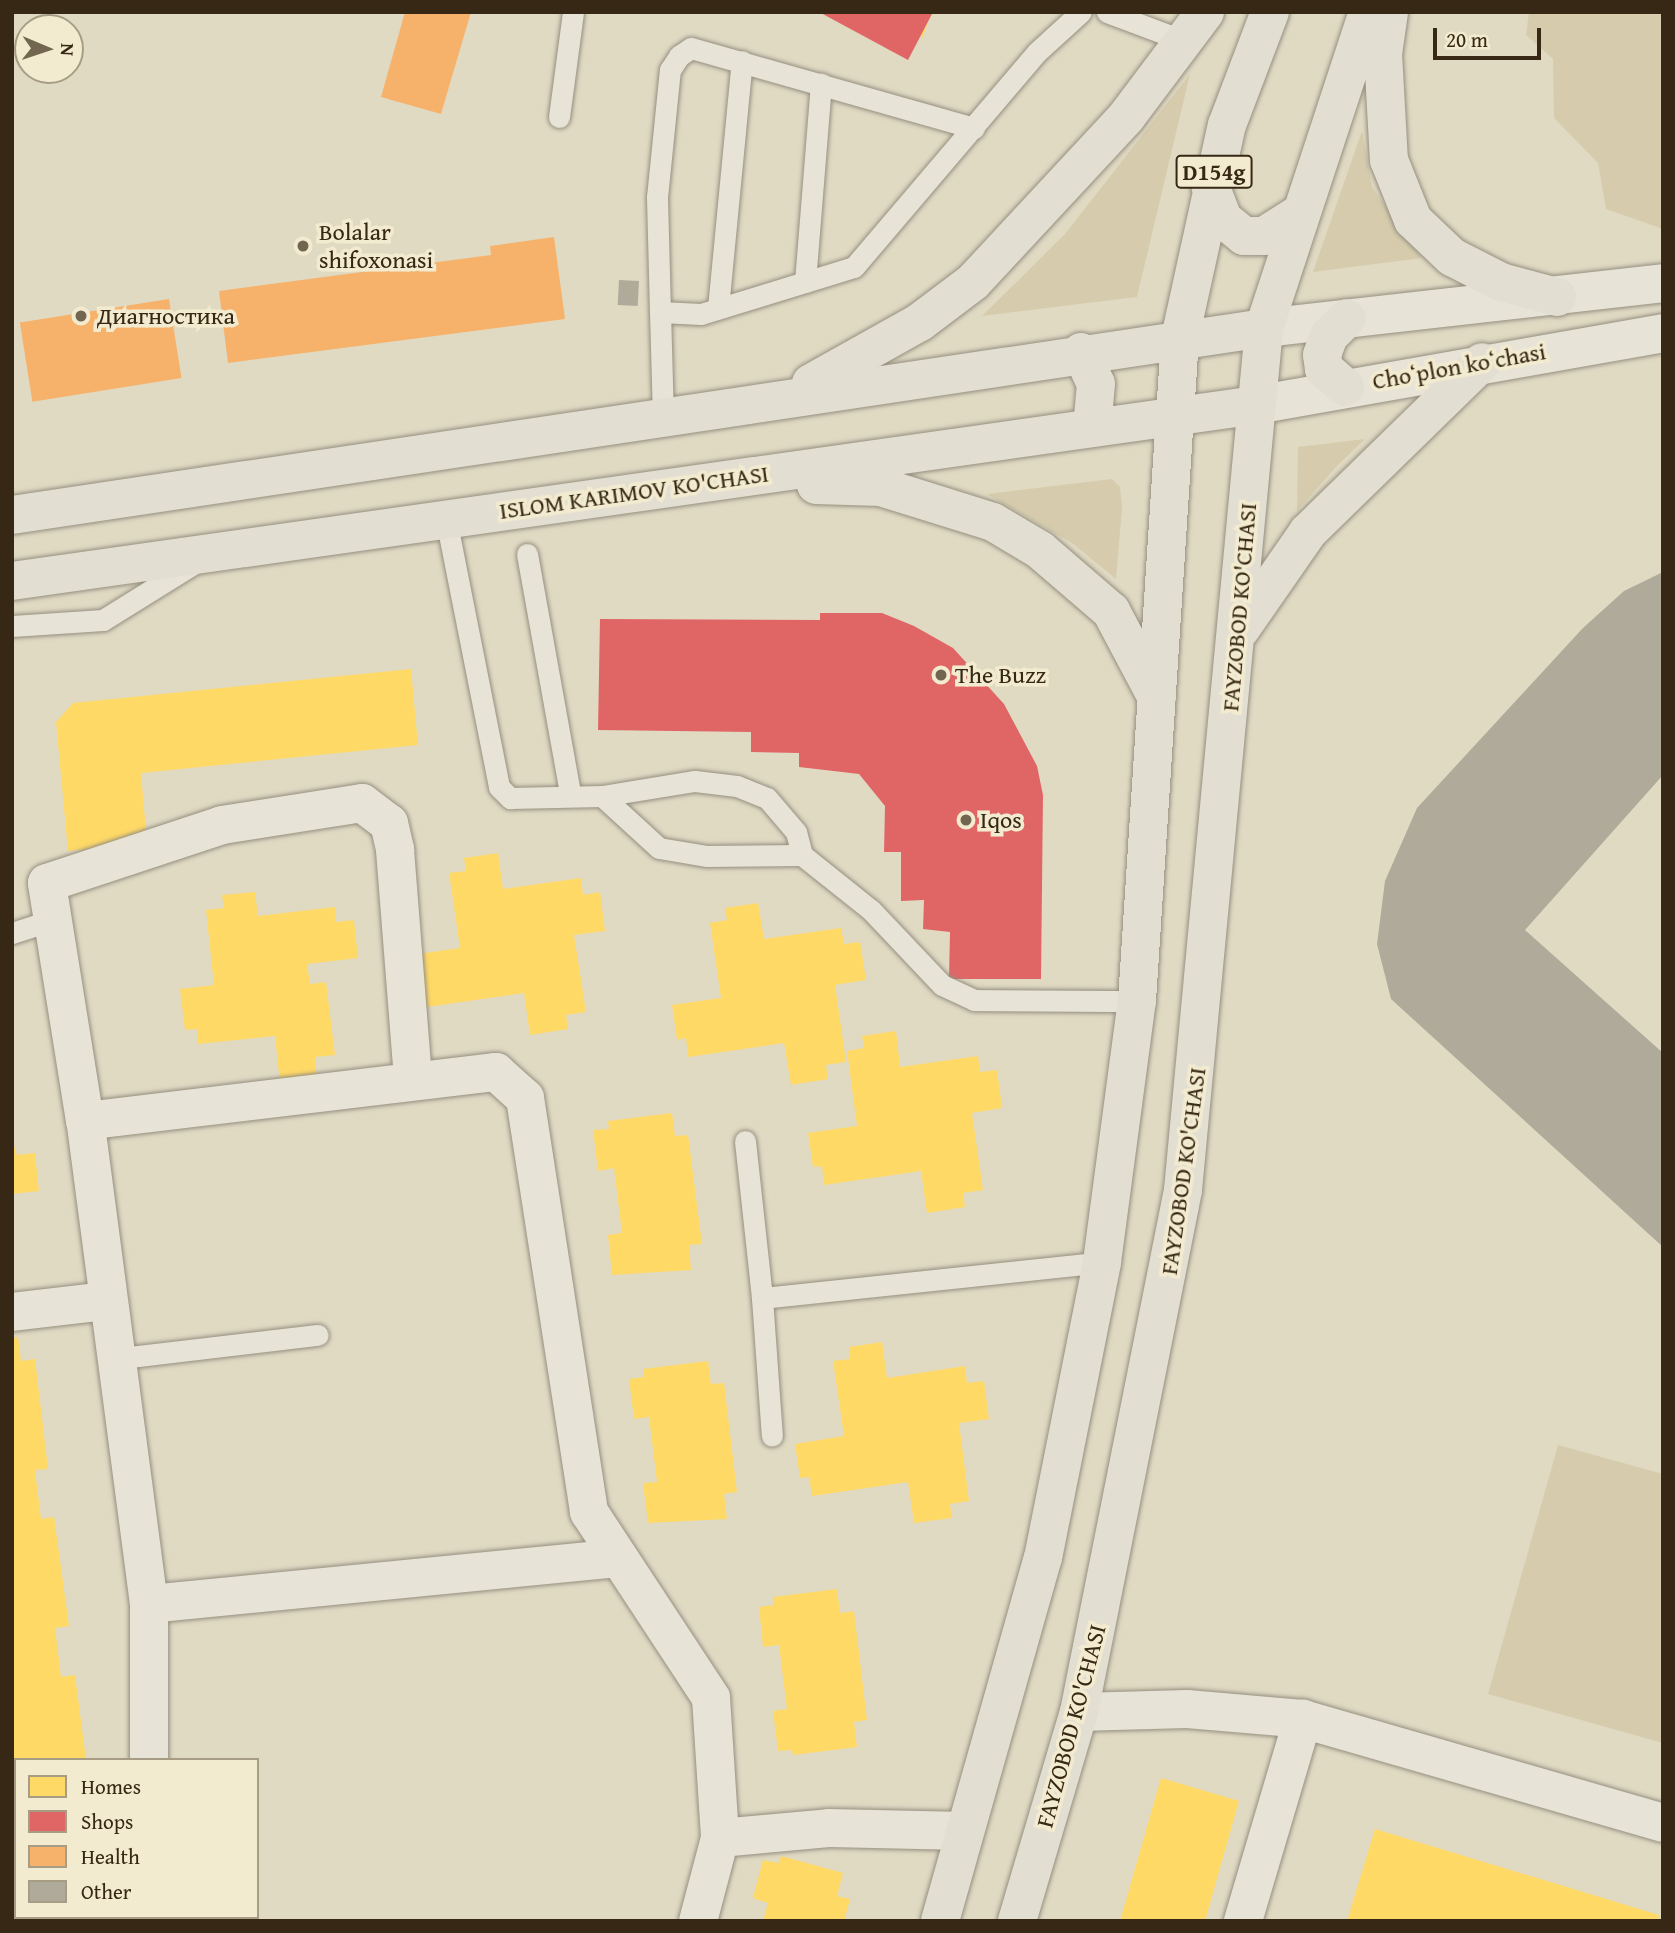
<!DOCTYPE html>
<html>
<head>
<meta charset="utf-8">
<style>
	body { margin:0 }
	#map { position:relative; width:1675px; height:1933px; overflow:hidden; background:#e0dac3; font-family:"Gentium Book Plus",serif }
	div>[style] { position:absolute }
	[style*='--x'] { left:calc(var(--x)*1px); top:calc(var(--y)*1px); width:calc(var(--w)*1px); rotate:calc(var(--a)*1deg) }
	.green>* { inset:0; background:#d6ccad }
	.homes>* { inset:0; background:#ffd966 }
	.shops>* { inset:0; background:#e06666 }
	.health>* { inset:0; background:#f6b26b; transform-origin:0 0 }
	.building>* { inset:0; background:#afaa99; transform-origin:0 0 }
	.roads { filter:drop-shadow(0 0 2px #958f80) drop-shadow(0 0 2px #958f80) }
	.lane>* { height:21px; margin:-10.5px; padding:0 10.5px; transform-origin:10.5px; border-radius:10.5px; background:#e7e3d7 }
	.street>* { height:38px; margin:-19px; padding:0 19px; transform-origin:19px; border-radius:19px; background:#e7e3d7 }
	.secondary>* { height:38px; margin:-19px; padding:0 19px; transform-origin:19px; border-radius:19px; background:#e7e3d7 }
	.primary>* { height:38px; margin:-19px; padding:0 19px; transform-origin:19px; border-radius:19px; background:#e2ded1 }
	.dots>* { width:19px; height:19px; translate:-50% -50%; box-sizing:border-box; border:4px solid #f3ebd0; border-radius:50% }
	span { translate:-50% -50%; white-space:nowrap; text-align:center; line-height:1.15; -webkit-text-stroke:7px #f3ebd0; paint-order:stroke }
	.shield-label span { padding:2px 5px; background:#f3ebd0; border:2px solid; border-radius:5px; -webkit-text-stroke-width:0 }
	.shield-label { font-size:23px; color:#362814; font-weight:700 }
	.poi-label { font-size:24px; color:#362814 }
	.left { translate:0 -50%; text-align:left }
	.street-label { font-size:24px; color:#362814 }
	.frame { position:absolute; inset:0; border:14px solid #362814; pointer-events:none }
	.legend { position:absolute; left:14px; top:1758px; width:245px; height:161px; box-sizing:border-box; background:#f3ebd0; border:2px solid #a79d85; margin:0; padding:9px 12px; list-style:none; font-size:21px; color:#362814 }
	.legend li { display:flex; align-items:center; gap:14px; height:35px }
	.legend b { width:35px; border:2px solid #a79d85 }
	.north { position:absolute; left:14px; top:14px; width:70px; height:70px; box-sizing:border-box; background:#f3ebd0; border:2px solid #a79d85; border-radius:50%; rotate:92deg; font-size:19px; font-weight:700; line-height:28px; text-align:center; color:#362814 }
	.north::after { content:''; display:block; margin:auto; width:24px; height:32px; background:#726651; clip-path:polygon(50% 0,100% 100%,50% 72%,0 100%) }
	.scale { position:absolute; left:1433px; top:28px; width:108px; height:32px; box-sizing:border-box; border:4px solid #362814; border-top:0; padding-left:9px; font-size:21px; line-height:24px; white-space:nowrap; color:#362814; -webkit-text-stroke:5px #f3ebd0; paint-order:stroke }
</style>
</head>
<body>
<div id="map">
	<div class="green">
		<i style="clip-path:polygon(1529px 12px,1663px 12px,1663px 229px,1606px 209px,1598px 163px,1554px 118px,1553px 59px,1526px 35px)"></i>
		<i style="clip-path:polygon(1190px 74px,1137px 297px,982px 316px,1065px 234px)"></i>
		<i style="clip-path:polygon(1362px 131px,1372px 187px,1422px 258px,1313px 272px)"></i>
		<i style="clip-path:polygon(1365px 439px,1335px 468px,1297px 511px,1298px 447px)"></i>
		<i style="clip-path:polygon(1112px 479px,1120px 487px,1122px 508px,1116px 579px,1072px 543px,987px 494px)"></i>
		<i style="clip-path:polygon(1558px 1445px,1663px 1474px,1663px 1743px,1488px 1694px)"></i>
	</div>
	<div class="homes">
		<i style="clip-path:polygon(847px 12px,931px 12px,923px 37px)"></i>
		<i style="clip-path:polygon(411px 669px,418px 745px,141px 773px,147px 844px,68px 851px,56px 722px,73px 703px)"></i>
		<i style="clip-path:polygon(498px 853px,503px 889px,581px 878px,583px 895px,600px 892px,605px 931px,574px 935px,586px 1012px,566px 1015px,568px 1029px,530px 1035px,524px 993px,427px 1007px,411px 955px,460px 948px,449px 873px,466px 871px,464px 858px)"></i>
		<i style="clip-path:polygon(255px 892px,258px 916px,335px 907px,336px 922px,354px 920px,358px 958px,307px 964px,310px 984px,326px 982px,335px 1055px,315px 1057px,317px 1079px,280px 1083px,275px 1036px,198px 1044px,197px 1029px,185px 1030px,180px 989px,214px 985px,206px 910px,224px 908px,222px 895px)"></i>
		<i style="clip-path:polygon(758px 903px,764px 939px,841px 928px,844px 944px,860px 942px,866px 980px,835px 985px,846px 1062px,826px 1065px,828px 1079px,791px 1085px,784px 1043px,688px 1057px,686px 1038px,677px 1040px,672px 1005px,721px 998px,710px 923px,727px 920px,725px 908px)"></i>
		<i style="clip-path:polygon(896px 1031px,900px 1067px,978px 1056px,980px 1072px,997px 1070px,1002px 1108px,972px 1113px,983px 1190px,963px 1193px,965px 1207px,927px 1213px,921px 1171px,824px 1185px,822px 1166px,813px 1167px,808px 1133px,857px 1126px,847px 1051px,864px 1048px,862px 1036px)"></i>
		<i style="clip-path:polygon(672px 1113px,675px 1136px,688px 1135px,702px 1244px,689px 1245px,691px 1270px,612px 1275px,608px 1235px,622px 1233px,614px 1168px,598px 1171px,593px 1130px,609px 1129px,608px 1121px)"></i>
		<i style="clip-path:polygon(12px 1140px,17px 1155px,35px 1153px,39px 1191px,12px 1194px)"></i>
		<i style="clip-path:polygon(18px 1337px,21px 1361px,35px 1359px,48px 1469px,35px 1470px,41px 1519px,54px 1517px,69px 1626px,55px 1628px,61px 1677px,75px 1675px,86px 1760px,16px 1760px,14px 1820px,12px 1338px)"></i>
		<i style="clip-path:polygon(882px 1342px,887px 1378px,965px 1366px,967px 1383px,984px 1381px,989px 1419px,959px 1423px,969px 1501px,950px 1504px,952px 1518px,914px 1523px,908px 1482px,812px 1496px,809px 1477px,800px 1478px,795px 1444px,844px 1436px,833px 1361px,850px 1359px,849px 1347px)"></i>
		<i style="clip-path:polygon(708px 1361px,711px 1384px,724px 1383px,737px 1492px,724px 1494px,727px 1519px,648px 1523px,643px 1483px,657px 1482px,649px 1417px,634px 1419px,629px 1379px,644px 1377px,643px 1369px)"></i>
		<i style="clip-path:polygon(837px 1589px,840px 1613px,854px 1611px,867px 1720px,854px 1722px,857px 1747px,793px 1755px,792px 1750px,778px 1751px,773px 1711px,787px 1709px,779px 1645px,763px 1647px,759px 1607px,774px 1605px,773px 1597px)"></i>
		<i style="clip-path:polygon(1161px 1778px,1239px 1801px,1205px 1921px,1120px 1921px)"></i>
		<i style="clip-path:polygon(1375px 1829px,1659px 1915px,1658px 1921px,1347px 1921px)"></i>
		<i style="clip-path:polygon(781px 1856px,843px 1873px,837px 1896px,850px 1899px,844px 1921px,763px 1921px,768px 1903px,753px 1898px,763px 1860px,779px 1863px)"></i>
		<i style="clip-path:polygon(16px 1886px,16px 1917px,73px 1921px,12px 1921px)"></i>
	</div>
	<div class="shops">
		<i style="clip-path:polygon(819px 12px,933px 12px,908px 60px)"></i>
		<i style="clip-path:polygon(820px 613px,882px 613px,914px 626px,953px 648px,1004px 704px,1037px 766px,1043px 795px,1041px 979px,949px 979px,950px 932px,923px 929px,924px 900px,901px 901px,901px 852px,884px 852px,885px 806px,859px 774px,799px 767px,799px 753px,751px 752px,751px 732px,598px 730px,600px 619px,820px 620px)"></i>
	</div>
	<div class="health">
		<i style="clip-path:polygon(405px 12px,471px 12px,441px 114px,381px 97px)"></i>
		<i style="clip-path:polygon(554px 237px,565px 319px,228px 363px,219px 291px,491px 255px,490px 246px)"></i>
		<i style="left:169px;top:299px;width:80px;height:151px;rotate:81deg"></i>
	</div>
	<div class="building">
		<i style="left:619px;top:280px;width:20px;height:25px;rotate:3deg"></i>
		<i style="clip-path:polygon(1663px 572px,1663px 775px,1525px 930px,1663px 1053px,1663px 1247px,1391px 999px,1377px 944px,1385px 881px,1417px 808px,1583px 628px,1624px 591px)"></i>
	</div>
	<div class="roads">
		<div class="lane">
			<i style="--x:1107;--y:12;--w:82;--a:20.6"></i>
			<i style="--x:559;--y:117;--w:106;--a:-82.4"></i>
			<i style="--x:805;--y:282;--w:199;--a:-85.4"></i>
			<i style="--x:718;--y:308;--w:248;--a:-84.5"></i>
			<i style="--x:660;--y:312;--w:115;--a:-91.5"></i>
			<i style="--x:657;--y:197;--w:128;--a:-84.2"></i>
			<i style="--x:670;--y:70;--w:17;--a:-57"></i>
			<i style="--x:679;--y:56;--w:14;--a:-34"></i>
			<i style="--x:691;--y:48;--w:294;--a:15.8"></i>
			<i style="--x:663;--y:419;--w:107;--a:-91.6"></i>
			<i style="--x:660;--y:312;--w:41;--a:2.8"></i>
			<i style="--x:701;--y:314;--w:160;--a:-17.1"></i>
			<i style="--x:854;--y:267;--w:282;--a:-49.6"></i>
			<i style="--x:1037;--y:52;--w:59;--a:-42.3"></i>
			<i style="--x:446;--y:519;--w:273;--a:78.8"></i>
			<i style="--x:499;--y:787;--w:16;--a:45"></i>
			<i style="--x:510;--y:798;--w:92;--a:-1.2"></i>
			<i style="--x:602;--y:796;--w:77;--a:42.4"></i>
			<i style="--x:659;--y:848;--w:49;--a:9.5"></i>
			<i style="--x:707;--y:856;--w:95;--a:-0.6"></i>
			<i style="--x:802;--y:855;--w:88;--a:38.6"></i>
			<i style="--x:871;--y:910;--w:103;--a:46.6"></i>
			<i style="--x:942;--y:985;--w:35;--a:25"></i>
			<i style="--x:974;--y:1000;--w:163;--a:0.4"></i>
			<i style="--x:527;--y:554;--w:244;--a:79.8"></i>
			<i style="--x:12;--y:626;--w:91;--a:-3.8"></i>
			<i style="--x:103;--y:620;--w:106;--a:-31.9"></i>
			<i style="--x:602;--y:796;--w:94;--a:-9.2"></i>
			<i style="--x:695;--y:781;--w:42;--a:6.8"></i>
			<i style="--x:737;--y:786;--w:32;--a:22"></i>
			<i style="--x:767;--y:798;--w:45;--a:49.5"></i>
			<i style="--x:796;--y:832;--w:24;--a:75"></i>
			<i style="--x:12;--y:933;--w:39;--a:-18"></i>
			<i style="--x:745;--y:1141;--w:158;--a:83.8"></i>
			<i style="--x:762;--y:1298;--w:342;--a:-6"></i>
			<i style="--x:762;--y:1298;--w:138;--a:85.9"></i>
			<i style="--x:121;--y:1358;--w:198;--a:-6.7"></i>
		</div>
		<div class="street">
			<i style="--x:85;--y:1121;--w:241;--a:-99.1"></i>
			<i style="--x:47;--y:883;--w:184;--a:-18.3"></i>
			<i style="--x:222;--y:825;--w:142;--a:-8.9"></i>
			<i style="--x:362;--y:803;--w:34;--a:37"></i>
			<i style="--x:389;--y:823;--w:28;--a:77"></i>
			<i style="--x:395;--y:850;--w:231;--a:85.5"></i>
			<i style="--x:12;--y:1312;--w:94;--a:-6.7"></i>
			<i style="--x:149;--y:1604;--w:467;--a:-5.6"></i>
			<i style="--x:1079;--y:1712;--w:108;--a:-1.6"></i>
			<i style="--x:1187;--y:1709;--w:116;--a:4.9"></i>
			<i style="--x:1303;--y:1719;--w:375;--a:16.1"></i>
			<i style="--x:149;--y:1760;--w:156;--a:-90"></i>
			<i style="--x:149;--y:1604;--w:487;--a:-97.5"></i>
			<i style="--x:85;--y:1121;--w:414;--a:-6.8"></i>
			<i style="--x:496;--y:1072;--w:39;--a:42"></i>
			<i style="--x:525;--y:1098;--w:419;--a:81.2"></i>
			<i style="--x:589;--y:1512;--w:222;--a:56.7"></i>
			<i style="--x:711;--y:1698;--w:140;--a:86.3"></i>
			<i style="--x:720;--y:1838;--w:86;--a:104.8"></i>
			<i style="--x:720;--y:1838;--w:109;--a:-5.2"></i>
			<i style="--x:829;--y:1828;--w:136;--a:1.3"></i>
			<i style="--x:12;--y:1855;--w:4;--a:0"></i>
			<i style="--x:151;--y:1917;--w:4;--a:90"></i>
			<i style="--x:1243;--y:1921;--w:211;--a:-73.5"></i>
		</div>
		<div class="secondary">
			<i style="--x:1264;--y:328;--w:402;--a:-6.4"></i>
			<i style="--x:1256;--y:405;--w:413;--a:-10"></i>
		</div>
		<div class="primary">
			<i style="--x:1389;--y:12;--w:42;--a:98.1"></i>
			<i style="--x:1383;--y:54;--w:106;--a:86.8"></i>
			<i style="--x:1389;--y:160;--w:65;--a:68.2"></i>
			<i style="--x:1413;--y:220;--w:54;--a:43.5"></i>
			<i style="--x:1452;--y:257;--w:55;--a:27"></i>
			<i style="--x:1501;--y:282;--w:58;--a:15"></i>
			<i style="--x:1210;--y:185;--w:36;--a:69"></i>
			<i style="--x:1223;--y:219;--w:27;--a:39"></i>
			<i style="--x:1244;--y:236;--w:20;--a:0"></i>
			<i style="--x:1264;--y:236;--w:41;--a:-32.2"></i>
			<i style="--x:1081;--y:352;--w:35;--a:65"></i>
			<i style="--x:1096;--y:384;--w:44;--a:95.2"></i>
			<i style="--x:811;--y:383;--w:125;--a:-29.2"></i>
			<i style="--x:920;--y:322;--w:66;--a:-37"></i>
			<i style="--x:973;--y:282;--w:226;--a:-47.1"></i>
			<i style="--x:1127;--y:116;--w:130;--a:-53.1"></i>
			<i style="--x:1345;--y:387;--w:28;--a:-139"></i>
			<i style="--x:1324;--y:369;--w:14;--a:-98"></i>
			<i style="--x:1322;--y:355;--w:20;--a:-70"></i>
			<i style="--x:1329;--y:336;--w:25;--a:-45"></i>
			<i style="--x:816;--y:485;--w:65;--a:1.8"></i>
			<i style="--x:881;--y:487;--w:117;--a:17.4"></i>
			<i style="--x:993;--y:522;--w:55;--a:30.8"></i>
			<i style="--x:1040;--y:550;--w:94;--a:40.7"></i>
			<i style="--x:1111;--y:611;--w:98;--a:62.1"></i>
			<i style="--x:12;--y:515;--w:1266;--a:-8.49"></i>
			<i style="--x:12;--y:581;--w:1256;--a:-8.05"></i>
			<i style="--x:1240;--y:630;--w:119;--a:-55.2"></i>
			<i style="--x:1308;--y:532;--w:243;--a:-44.3"></i>
			<i style="--x:940;--y:1921;--w:377;--a:-74.2"></i>
			<i style="--x:1043;--y:1558;--w:302;--a:-78.7"></i>
			<i style="--x:1102;--y:1262;--w:263;--a:-82.4"></i>
			<i style="--x:1137;--y:1001;--w:664;--a:-86.29"></i>
			<i style="--x:1180;--y:338;--w:218;--a:-77.6"></i>
			<i style="--x:1227;--y:125;--w:121;--a:-69.2"></i>
			<i style="--x:1017;--y:1921;--w:218;--a:-73.5"></i>
			<i style="--x:1079;--y:1712;--w:532;--a:-78.73"></i>
			<i style="--x:1183;--y:1190;--w:866;--a:-84.63"></i>
			<i style="--x:1264;--y:328;--w:333;--a:-71.8"></i>
		</div>
	</div>
	<div class="dots">
		<i style="left:303px;top:246px;background:#726651"></i>
		<i style="left:81px;top:316px;background:#726651"></i>
		<i style="left:941px;top:675px;background:#726651"></i>
		<i style="left:966px;top:820px;background:#726651"></i>
	</div>
	<div class="shield-label">
		<span style="left:1214px;top:172px">D154g</span>
	</div>
	<div class="poi-label">
		<span class="left" style="left:319px;top:246px">Bolalar<br>shifoxonasi</span>
		<span class="left" style="left:97px;top:316px">Диагностика</span>
		<span class="left" style="left:955px;top:675px">The Buzz</span>
		<span class="left" style="left:980px;top:820px">Iqos</span>
	</div>
	<div class="street-label">
		<span style="left:1459px;top:366px;rotate:-10deg">Choʻplon koʻchasi</span>
		<span style="left:634px;top:492px;rotate:-8deg">ISLOM KARIMOV KO'CHASI</span>
		<span style="left:1239px;top:607px;rotate:-85deg">FAYZOBOD KO'CHASI</span>
		<span style="left:1183px;top:1171px;rotate:-82deg">FAYZOBOD KO'CHASI</span>
		<span style="left:1071px;top:1726px;rotate:-75deg">FAYZOBOD KO'CHASI</span>
	</div>
	<div class="frame"></div>
	<ul class="legend">
	<li><b style="height:19px;background:#ffd966"></b>Homes</li>
	<li><b style="height:19px;background:#e06666"></b>Shops</li>
	<li><b style="height:19px;background:#f6b26b"></b>Health</li>
	<li><b style="height:19px;background:#afaa99"></b>Other</li>
	</ul>
	<div class="north">N</div>
	<div class="scale">20 m</div>
</div>
</body>
</html>
